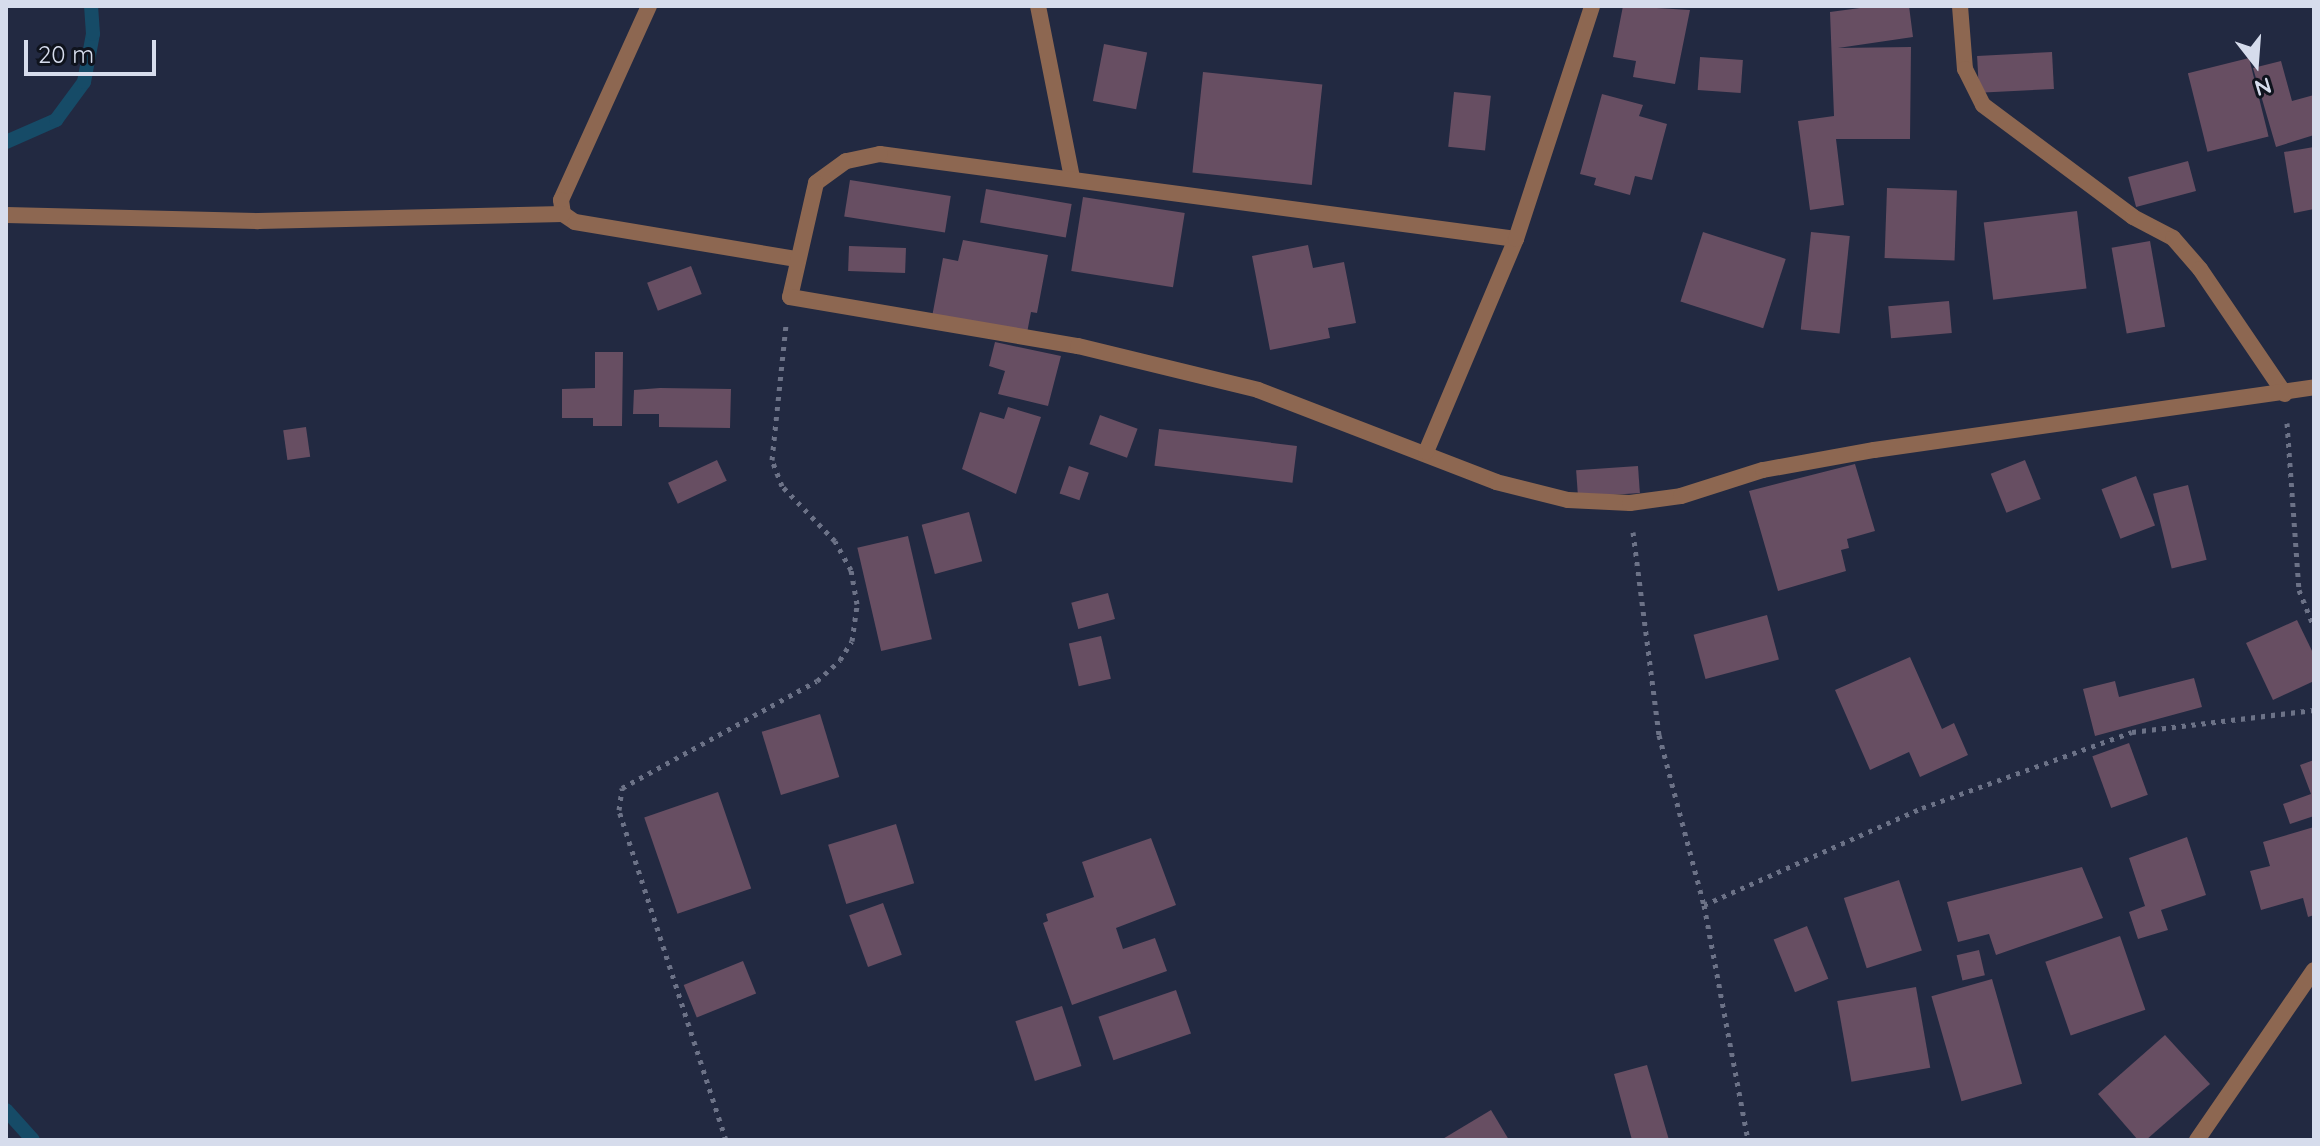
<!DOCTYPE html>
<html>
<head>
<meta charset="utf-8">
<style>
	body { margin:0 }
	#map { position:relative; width:2320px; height:1146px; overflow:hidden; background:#222941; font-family:Quicksand,sans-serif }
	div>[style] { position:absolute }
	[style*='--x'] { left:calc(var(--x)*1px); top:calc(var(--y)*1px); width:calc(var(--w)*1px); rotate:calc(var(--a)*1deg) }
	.stream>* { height:14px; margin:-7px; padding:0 7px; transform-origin:7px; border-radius:7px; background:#164b67 }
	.building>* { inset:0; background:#674e62; transform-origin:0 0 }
	.path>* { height:5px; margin-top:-2.5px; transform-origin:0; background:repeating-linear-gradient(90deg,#6c7287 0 4px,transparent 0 10px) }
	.minor>* { height:16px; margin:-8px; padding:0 8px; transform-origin:8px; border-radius:8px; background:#8d6751 }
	span { translate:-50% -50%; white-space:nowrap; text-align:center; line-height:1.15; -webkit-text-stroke:7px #0f131d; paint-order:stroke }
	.frame { position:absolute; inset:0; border:8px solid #d6dcec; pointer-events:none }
	.north { position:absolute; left:2216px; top:24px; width:80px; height:80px; -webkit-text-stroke:6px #0f131d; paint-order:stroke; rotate:163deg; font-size:22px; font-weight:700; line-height:32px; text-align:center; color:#d6dcec }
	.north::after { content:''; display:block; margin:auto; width:28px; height:36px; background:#d6dcec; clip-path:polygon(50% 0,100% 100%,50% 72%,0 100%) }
	.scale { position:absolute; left:24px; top:40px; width:132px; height:36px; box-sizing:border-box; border:4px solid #d6dcec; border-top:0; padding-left:10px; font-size:24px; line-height:28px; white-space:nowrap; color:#d6dcec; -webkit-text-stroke:6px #0f131d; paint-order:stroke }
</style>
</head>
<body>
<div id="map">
	<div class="stream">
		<i style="--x:6;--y:142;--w:55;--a:-23.7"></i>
		<i style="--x:56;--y:120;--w:47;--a:-53.6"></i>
		<i style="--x:84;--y:82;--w:49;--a:-79.4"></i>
		<i style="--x:93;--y:34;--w:28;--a:-94"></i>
		<i style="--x:6;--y:1110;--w:40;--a:48"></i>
	</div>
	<div class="building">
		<i style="clip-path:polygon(1623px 6px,1690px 10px,1675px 84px,1633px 77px,1636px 61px,1613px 57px)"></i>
		<i style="clip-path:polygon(1875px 6px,1909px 6px,1913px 37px,1838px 48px,1911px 47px,1910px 139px,1836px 139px,1844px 205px,1810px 210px,1798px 121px,1834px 116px,1830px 12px)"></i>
		<i style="left:1104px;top:44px;width:44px;height:58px;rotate:11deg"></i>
		<i style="left:2052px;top:52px;width:37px;height:75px;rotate:87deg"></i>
		<i style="left:1700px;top:57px;width:43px;height:33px;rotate:4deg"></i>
		<i style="left:2249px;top:58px;width:81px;height:63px;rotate:76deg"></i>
		<i style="clip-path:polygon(2281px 61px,2292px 101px,2314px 95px,2314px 135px,2276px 147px,2253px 68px)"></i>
		<i style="left:1203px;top:72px;width:120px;height:101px;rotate:6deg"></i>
		<i style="left:1454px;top:92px;width:37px;height:55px;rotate:6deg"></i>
		<i style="clip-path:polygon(1602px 94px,1643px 105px,1639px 116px,1667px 124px,1652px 180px,1635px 176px,1630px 195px,1594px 185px,1596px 178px,1580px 174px)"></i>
		<i style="clip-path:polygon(2314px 147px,2314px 209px,2294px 213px,2284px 152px)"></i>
		<i style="left:2188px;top:161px;width:31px;height:62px;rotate:75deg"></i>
		<i style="left:850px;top:180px;width:102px;height:37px;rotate:9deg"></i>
		<i style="left:1887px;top:188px;width:70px;height:70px;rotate:2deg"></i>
		<i style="left:986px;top:189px;width:87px;height:34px;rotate:10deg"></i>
		<i style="left:1083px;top:197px;width:103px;height:75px;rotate:9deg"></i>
		<i style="left:2077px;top:211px;width:78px;height:94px;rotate:83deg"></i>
		<i style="left:1703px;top:232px;width:87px;height:73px;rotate:18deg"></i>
		<i style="left:1811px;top:232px;width:39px;height:98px;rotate:6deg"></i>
		<i style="clip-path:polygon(963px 240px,1048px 255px,1037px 313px,1031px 312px,1027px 333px,932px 317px,943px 258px,958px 261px)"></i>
		<i style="left:2150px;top:241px;width:87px;height:39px;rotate:80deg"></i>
		<i style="clip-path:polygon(1308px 245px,1313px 268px,1344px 262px,1356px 323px,1328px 328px,1330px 338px,1270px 350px,1252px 256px)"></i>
		<i style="left:849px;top:246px;width:57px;height:25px;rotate:2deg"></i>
		<i style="left:691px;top:266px;width:30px;height:47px;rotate:69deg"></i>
		<i style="left:1949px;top:301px;width:32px;height:61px;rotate:85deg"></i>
		<i style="clip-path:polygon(995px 342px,1061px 356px,1048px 406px,998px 394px,1005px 371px,989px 366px)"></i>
		<i style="clip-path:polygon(595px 352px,623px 352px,622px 426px,593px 426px,593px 418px,562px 418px,562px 389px,595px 388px)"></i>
		<i style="clip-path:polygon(660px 388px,731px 389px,730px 428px,659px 427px,659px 414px,633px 414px,634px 390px)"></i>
		<i style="clip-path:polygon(1008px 407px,1041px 417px,1016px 494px,962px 469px,980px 412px,1004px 419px)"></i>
		<i style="left:1100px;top:415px;width:40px;height:31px;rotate:20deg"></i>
		<i style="left:306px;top:427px;width:30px;height:23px;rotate:82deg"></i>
		<i style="left:1159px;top:429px;width:139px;height:37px;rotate:7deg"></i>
		<i style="left:717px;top:460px;width:23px;height:54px;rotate:65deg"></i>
		<i style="left:2025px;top:460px;width:42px;height:37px;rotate:68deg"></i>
		<i style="clip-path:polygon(1855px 464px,1875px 531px,1847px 539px,1849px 548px,1841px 550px,1846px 571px,1778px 591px,1749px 491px)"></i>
		<i style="left:1069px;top:466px;width:21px;height:29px;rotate:19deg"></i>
		<i style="left:1638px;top:466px;width:27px;height:62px;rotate:86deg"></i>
		<i style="left:2136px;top:476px;width:53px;height:37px;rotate:69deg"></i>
		<i style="left:2188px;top:485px;width:77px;height:36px;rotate:76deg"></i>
		<i style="left:969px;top:512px;width:51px;height:49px;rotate:75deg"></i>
		<i style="left:908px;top:536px;width:106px;height:52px;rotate:77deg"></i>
		<i style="left:1108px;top:593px;width:27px;height:38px;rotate:75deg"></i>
		<i style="left:1767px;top:615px;width:46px;height:76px;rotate:75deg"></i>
		<i style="clip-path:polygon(2297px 620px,2314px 655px,2314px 681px,2273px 700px,2246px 643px)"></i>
		<i style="left:1101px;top:636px;width:44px;height:33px;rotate:77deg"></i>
		<i style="clip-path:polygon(1910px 657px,1942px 729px,1954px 723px,1968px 755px,1920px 777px,1909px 752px,1870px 770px,1835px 690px)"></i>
		<i style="clip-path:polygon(2194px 678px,2202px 707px,2095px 736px,2083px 689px,2115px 681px,2119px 697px)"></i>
		<i style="left:820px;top:714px;width:66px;height:61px;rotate:73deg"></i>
		<i style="left:2129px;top:743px;width:55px;height:39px;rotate:70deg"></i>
		<i style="clip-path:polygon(2314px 760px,2314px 816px,2290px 824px,2283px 804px,2311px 794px,2300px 765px)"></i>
		<i style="left:718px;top:792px;width:102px;height:78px;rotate:71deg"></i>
		<i style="left:896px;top:824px;width:62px;height:71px;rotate:73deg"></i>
		<i style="clip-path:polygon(2314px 827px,2314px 915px,2308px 917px,2303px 898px,2261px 910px,2250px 871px,2270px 866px,2263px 842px)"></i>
		<i style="clip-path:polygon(2187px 837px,2206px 895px,2161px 910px,2168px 930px,2138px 939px,2129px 912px,2145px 906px,2129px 858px)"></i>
		<i style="clip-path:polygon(1151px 838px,1176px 905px,1116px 928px,1123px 949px,1155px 938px,1167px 971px,1072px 1005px,1043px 923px,1048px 921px,1046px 914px,1094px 897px,1082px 862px)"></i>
		<i style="clip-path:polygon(2082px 867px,2103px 918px,1996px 955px,1989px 934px,1958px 942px,1947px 902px)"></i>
		<i style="left:1899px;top:880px;width:74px;height:58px;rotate:72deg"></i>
		<i style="left:883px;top:903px;width:55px;height:36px;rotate:70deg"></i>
		<i style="left:1807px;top:926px;width:57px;height:36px;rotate:68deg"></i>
		<i style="left:2120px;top:936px;width:78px;height:79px;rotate:71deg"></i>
		<i style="left:1979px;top:950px;width:26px;height:23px;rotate:77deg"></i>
		<i style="left:743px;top:961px;width:35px;height:64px;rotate:68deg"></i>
		<i style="left:1992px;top:979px;width:109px;height:63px;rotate:74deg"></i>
		<i style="left:1916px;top:987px;width:82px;height:80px;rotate:80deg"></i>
		<i style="left:1176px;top:990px;width:46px;height:82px;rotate:71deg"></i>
		<i style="left:1062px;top:1006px;width:63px;height:49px;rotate:72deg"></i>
		<i style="clip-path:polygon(2165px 1035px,2210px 1084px,2146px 1140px,2138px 1140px,2098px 1094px)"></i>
		<i style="clip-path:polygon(1647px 1065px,1669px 1140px,1632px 1140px,1614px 1074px)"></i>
		<i style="clip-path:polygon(1491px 1110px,1509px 1140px,1441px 1140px)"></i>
	</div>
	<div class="path">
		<i style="--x:2287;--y:423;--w:167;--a:85.9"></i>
		<i style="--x:2299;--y:590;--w:40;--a:68"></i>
		<i style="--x:1633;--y:532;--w:205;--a:82.7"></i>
		<i style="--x:1659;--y:735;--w:176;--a:75.2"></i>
		<i style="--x:1704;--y:905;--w:239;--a:79.4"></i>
		<i style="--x:1704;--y:905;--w:239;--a:-24"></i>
		<i style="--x:1922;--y:808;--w:223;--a:-19.9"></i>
		<i style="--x:2132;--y:732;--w:183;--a:-6.9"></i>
		<i style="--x:726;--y:1140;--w:347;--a:-108"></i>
		<i style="--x:619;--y:810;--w:22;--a:-82"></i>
		<i style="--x:622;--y:788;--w:222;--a:-28.8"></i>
		<i style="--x:817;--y:681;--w:31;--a:-42"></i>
		<i style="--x:840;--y:660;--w:22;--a:-58"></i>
		<i style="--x:852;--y:641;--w:37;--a:-82"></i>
		<i style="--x:857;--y:604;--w:35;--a:-100"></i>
		<i style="--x:851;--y:570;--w:33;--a:-119"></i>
		<i style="--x:835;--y:541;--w:76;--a:-133.9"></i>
		<i style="--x:782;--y:486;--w:28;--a:-111"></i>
		<i style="--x:772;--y:460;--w:136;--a:-84.1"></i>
	</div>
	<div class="minor">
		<i style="--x:649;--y:6;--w:213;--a:114.4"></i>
		<i style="--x:561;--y:200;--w:14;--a:82"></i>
		<i style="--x:563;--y:214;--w:14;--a:34"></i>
		<i style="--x:575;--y:222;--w:225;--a:9.5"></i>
		<i style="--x:1038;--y:6;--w:175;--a:78.8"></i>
		<i style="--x:1960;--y:6;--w:63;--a:85.5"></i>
		<i style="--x:1965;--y:69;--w:40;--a:63.4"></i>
		<i style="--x:1983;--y:105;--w:187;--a:36.7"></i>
		<i style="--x:2133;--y:217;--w:45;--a:27.7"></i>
		<i style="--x:2173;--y:238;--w:41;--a:48.9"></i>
		<i style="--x:2200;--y:269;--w:151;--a:55.8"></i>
		<i style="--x:6;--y:215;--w:252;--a:1.4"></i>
		<i style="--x:258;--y:221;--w:305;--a:-1.3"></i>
		<i style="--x:1516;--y:239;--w:642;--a:-172.39"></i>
		<i style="--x:880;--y:154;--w:35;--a:168"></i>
		<i style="--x:846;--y:161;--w:37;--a:144"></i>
		<i style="--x:816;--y:183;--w:117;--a:102.8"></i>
		<i style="--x:790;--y:297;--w:292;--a:9.7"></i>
		<i style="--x:1078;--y:346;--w:185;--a:13.7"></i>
		<i style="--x:1258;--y:390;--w:255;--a:21.1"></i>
		<i style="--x:1496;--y:482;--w:74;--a:14"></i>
		<i style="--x:1568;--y:500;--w:62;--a:2.8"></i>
		<i style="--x:1630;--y:503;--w:51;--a:-7.8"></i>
		<i style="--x:1681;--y:496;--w:86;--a:-17.6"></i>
		<i style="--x:1763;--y:470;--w:113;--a:-10.2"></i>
		<i style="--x:1874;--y:450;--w:444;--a:-8.1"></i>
		<i style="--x:1426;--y:452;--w:231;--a:-67.1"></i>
		<i style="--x:1516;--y:239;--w:245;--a:-71.9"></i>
		<i style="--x:2197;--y:1140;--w:206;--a:-55.5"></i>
	</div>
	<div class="frame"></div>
	<div class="north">N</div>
	<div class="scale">20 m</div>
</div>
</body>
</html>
